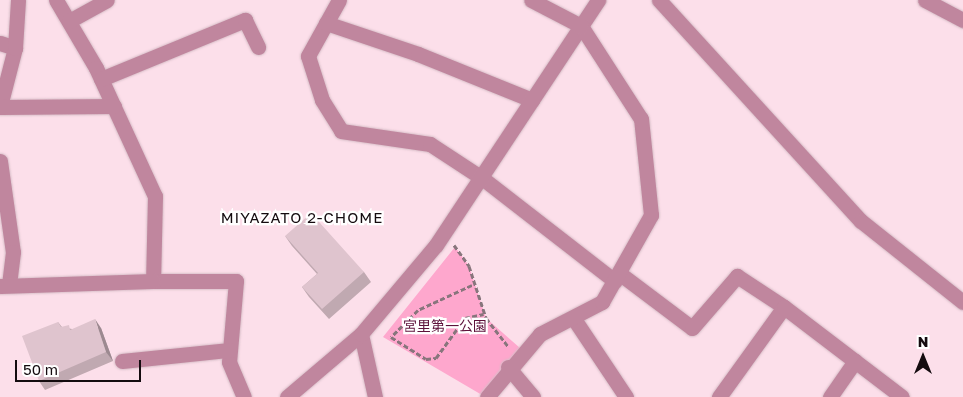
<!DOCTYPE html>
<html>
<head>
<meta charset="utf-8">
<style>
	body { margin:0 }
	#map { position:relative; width:963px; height:397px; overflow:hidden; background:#fcdfea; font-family:"Golos Text","Noto Sans JP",sans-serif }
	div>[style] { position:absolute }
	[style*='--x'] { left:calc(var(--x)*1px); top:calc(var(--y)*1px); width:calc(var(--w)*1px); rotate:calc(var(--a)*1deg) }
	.green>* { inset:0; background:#fea7cd }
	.path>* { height:3px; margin-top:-1.5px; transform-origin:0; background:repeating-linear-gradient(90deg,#88757c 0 5px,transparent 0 7.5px) }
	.roads { filter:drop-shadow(0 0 1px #d7bdc7) drop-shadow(0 0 1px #d7bdc7) }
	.minor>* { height:15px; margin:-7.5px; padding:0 7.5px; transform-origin:7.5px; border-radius:7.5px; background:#c0869e }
	.wall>* { inset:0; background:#c0a9b1 }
	.shaded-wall>* { inset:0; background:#9c8990 }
	.building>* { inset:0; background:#dfc4ce }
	span { translate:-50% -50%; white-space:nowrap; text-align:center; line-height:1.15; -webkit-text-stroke:4.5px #fff; paint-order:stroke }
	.park-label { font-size:14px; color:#5d123b }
	.neighbourhood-label { font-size:15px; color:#140b0f; letter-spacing:1px }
	.north { position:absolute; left:898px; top:332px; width:50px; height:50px; -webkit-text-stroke:4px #fff; paint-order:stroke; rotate:0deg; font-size:14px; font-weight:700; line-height:20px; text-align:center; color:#140b0f }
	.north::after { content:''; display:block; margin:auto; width:18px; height:22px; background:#140b0f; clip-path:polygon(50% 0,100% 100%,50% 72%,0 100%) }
	.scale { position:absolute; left:15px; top:360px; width:126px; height:22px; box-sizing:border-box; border:2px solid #140b0f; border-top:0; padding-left:6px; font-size:15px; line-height:18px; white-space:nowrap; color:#140b0f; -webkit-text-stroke:4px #fff; paint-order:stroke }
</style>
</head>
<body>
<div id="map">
	<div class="green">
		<i style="clip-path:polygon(455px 247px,469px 266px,486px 318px,520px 348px,482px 395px,383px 337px)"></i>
	</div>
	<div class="path">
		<i style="--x:454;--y:245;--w:26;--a:54"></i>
		<i style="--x:469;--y:266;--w:55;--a:71.9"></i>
		<i style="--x:486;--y:318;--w:36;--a:52"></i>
		<i style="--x:472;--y:285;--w:60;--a:155.2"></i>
		<i style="--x:418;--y:310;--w:38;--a:135"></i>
		<i style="--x:391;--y:337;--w:41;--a:32.2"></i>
		<i style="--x:426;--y:359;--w:10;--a:-6"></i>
		<i style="--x:436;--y:358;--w:49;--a:-54.1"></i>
		<i style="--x:465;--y:318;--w:19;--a:-12"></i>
	</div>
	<div class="roads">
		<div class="minor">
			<i style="--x:56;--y:0;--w:79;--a:59.5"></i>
			<i style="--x:96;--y:68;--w:141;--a:65.3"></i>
			<i style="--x:155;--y:196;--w:85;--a:91.3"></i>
			<i style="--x:153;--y:281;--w:83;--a:0"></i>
			<i style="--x:236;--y:281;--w:81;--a:94.9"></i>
			<i style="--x:229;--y:362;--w:38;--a:67"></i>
			<i style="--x:339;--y:0;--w:64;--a:119"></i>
			<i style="--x:308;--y:56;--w:46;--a:72.3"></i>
			<i style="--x:322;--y:100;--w:36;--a:58"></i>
			<i style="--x:341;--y:131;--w:90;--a:8.3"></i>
			<i style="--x:430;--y:144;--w:62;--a:33.2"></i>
			<i style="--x:482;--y:178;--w:168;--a:37.8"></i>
			<i style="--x:659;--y:0;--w:299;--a:47.6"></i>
			<i style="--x:861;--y:221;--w:130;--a:38.5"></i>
			<i style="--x:925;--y:0;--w:43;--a:27.8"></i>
			<i style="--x:69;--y:21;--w:43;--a:-28.9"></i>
			<i style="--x:326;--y:23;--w:97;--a:18.6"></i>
			<i style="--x:418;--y:54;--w:123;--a:22"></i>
			<i style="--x:0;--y:43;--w:16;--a:18"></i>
			<i style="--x:101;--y:79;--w:156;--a:-22.3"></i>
			<i style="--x:245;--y:20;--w:30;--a:64"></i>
			<i style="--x:0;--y:106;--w:60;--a:-75.5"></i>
			<i style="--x:15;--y:48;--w:48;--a:-86.4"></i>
			<i style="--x:0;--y:107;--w:114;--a:-0.5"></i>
			<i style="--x:0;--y:161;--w:92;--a:81.9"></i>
			<i style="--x:13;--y:252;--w:31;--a:97"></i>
			<i style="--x:619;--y:273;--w:91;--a:37"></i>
			<i style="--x:692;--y:328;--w:69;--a:-49.1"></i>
			<i style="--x:737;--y:276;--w:56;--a:33.4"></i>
			<i style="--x:0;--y:286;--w:153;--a:-1.9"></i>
			<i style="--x:574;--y:319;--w:94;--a:56.3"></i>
			<i style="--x:361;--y:334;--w:65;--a:77.5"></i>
			<i style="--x:122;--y:361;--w:108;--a:-5.9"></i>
			<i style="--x:508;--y:367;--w:39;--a:50"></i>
			<i style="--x:287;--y:397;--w:97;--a:-40.4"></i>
			<i style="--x:361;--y:334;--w:116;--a:-49.9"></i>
			<i style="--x:436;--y:245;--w:294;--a:-56.5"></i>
			<i style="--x:487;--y:397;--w:82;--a:-49.9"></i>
			<i style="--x:540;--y:334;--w:70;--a:-27.3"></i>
			<i style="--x:602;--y:302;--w:100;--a:-60.6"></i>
			<i style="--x:651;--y:215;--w:97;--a:-95.9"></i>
			<i style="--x:641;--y:119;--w:111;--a:-122.8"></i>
			<i style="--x:581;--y:26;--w:56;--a:-152.5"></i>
			<i style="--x:719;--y:397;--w:111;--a:-54.2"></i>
			<i style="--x:784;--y:307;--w:148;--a:37.3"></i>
			<i style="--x:830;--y:397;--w:44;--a:-55.2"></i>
		</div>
	</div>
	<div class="wall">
		<i style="clip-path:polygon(285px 236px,364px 272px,371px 282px,329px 319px,309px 297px,302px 287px,317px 274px,292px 246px)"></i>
		<i style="clip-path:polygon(58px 322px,62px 327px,72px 329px,101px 328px,113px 361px,45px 390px,39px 381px)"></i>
	</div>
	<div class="shaded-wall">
		<i style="clip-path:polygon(95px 319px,101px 328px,113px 361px,106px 352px)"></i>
	</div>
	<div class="building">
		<i style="clip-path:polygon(311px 213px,364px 272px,322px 309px,302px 287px,318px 273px,285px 236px)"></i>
		<i style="clip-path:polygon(95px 319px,106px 352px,39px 381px,22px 336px,58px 322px,61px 327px,69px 325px,70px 330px)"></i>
	</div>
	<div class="park-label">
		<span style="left:445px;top:326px">宮里第一公園</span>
	</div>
	<div class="neighbourhood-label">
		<span style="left:302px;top:218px">MIYAZATO 2-CHOME</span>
	</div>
	<div class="north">N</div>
	<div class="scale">50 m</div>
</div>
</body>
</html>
